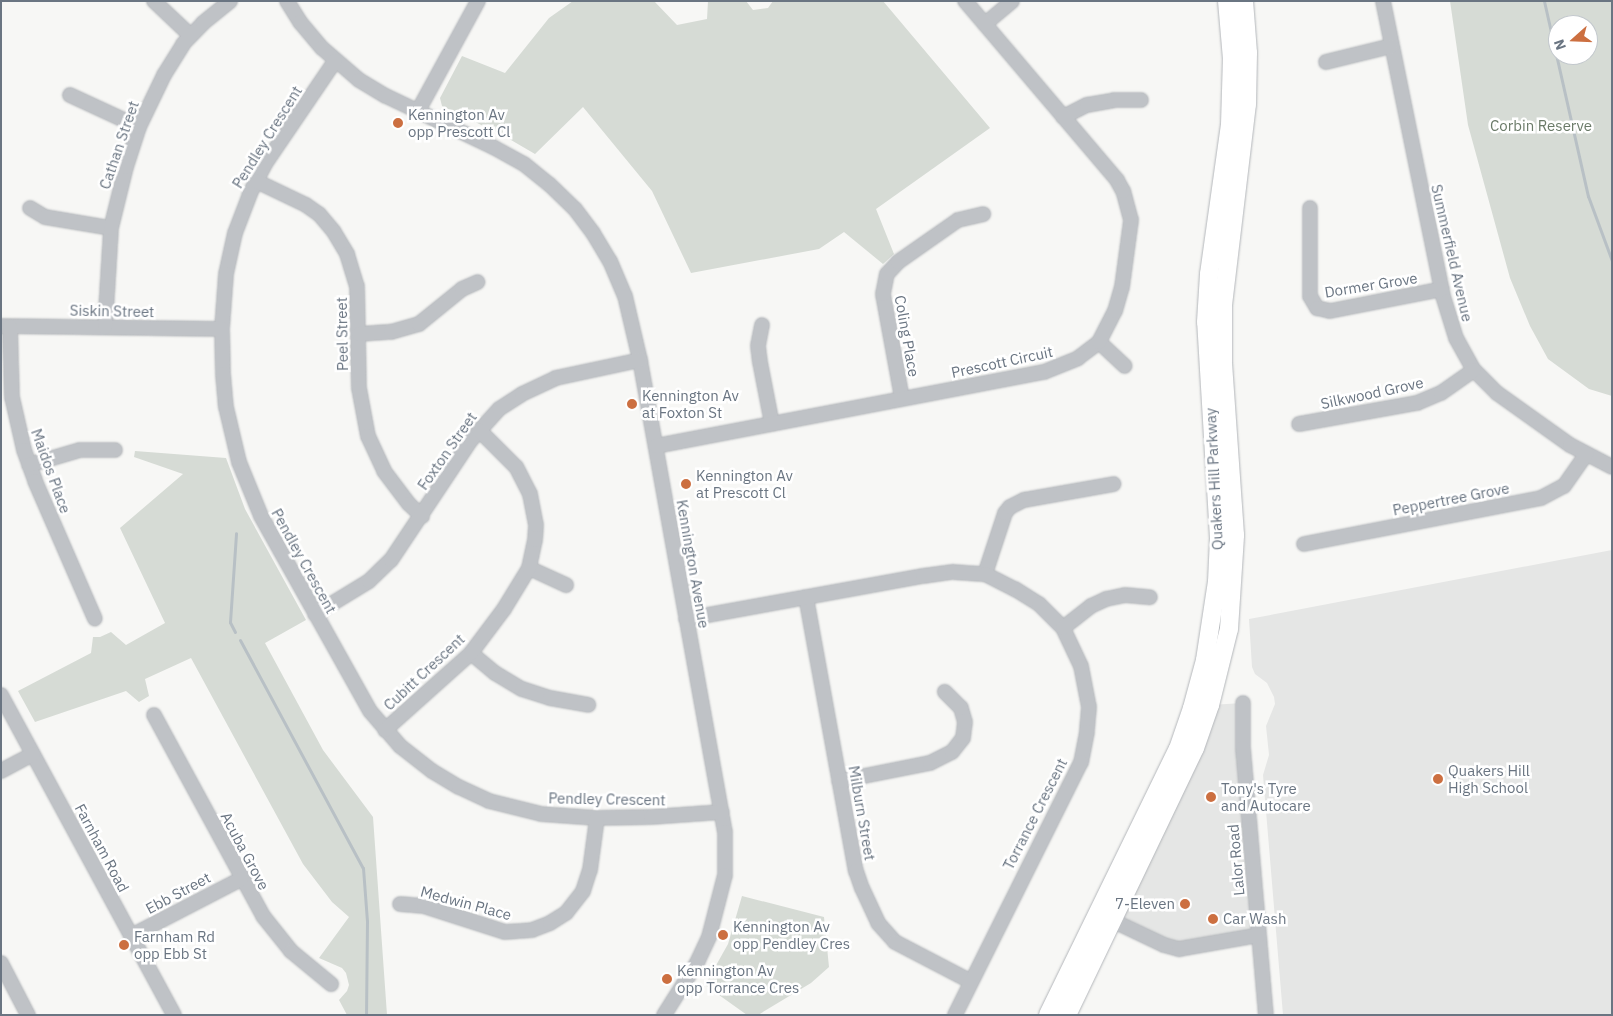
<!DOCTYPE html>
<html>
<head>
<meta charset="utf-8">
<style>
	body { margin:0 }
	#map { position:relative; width:1613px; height:1016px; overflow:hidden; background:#f7f7f5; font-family:"IBM Plex Sans",sans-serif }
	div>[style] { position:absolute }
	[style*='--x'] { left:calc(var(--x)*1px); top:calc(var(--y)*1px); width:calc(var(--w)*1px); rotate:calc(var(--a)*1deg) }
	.built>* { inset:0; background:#e5e6e5 }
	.green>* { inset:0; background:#d6dbd5 }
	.stream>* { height:3px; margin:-1.5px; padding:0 1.5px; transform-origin:1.5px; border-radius:1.5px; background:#b8c0c5 }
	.roads { filter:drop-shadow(0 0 1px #b3b6ba) drop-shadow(0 0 1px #b3b6ba) }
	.minor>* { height:14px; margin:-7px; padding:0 7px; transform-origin:7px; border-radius:7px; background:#bfc2c6 }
	.major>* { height:18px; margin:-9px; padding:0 9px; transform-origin:9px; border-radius:9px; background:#fff }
	.dots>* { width:14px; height:14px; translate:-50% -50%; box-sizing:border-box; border:2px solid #fff; border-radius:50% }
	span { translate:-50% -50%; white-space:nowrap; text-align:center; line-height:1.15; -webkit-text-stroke:5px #fff; paint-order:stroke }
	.poi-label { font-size:15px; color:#6a7582 }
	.left { translate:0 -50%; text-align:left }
	.right { translate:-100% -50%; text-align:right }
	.park-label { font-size:15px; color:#6a7a68 }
	.street-label { font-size:15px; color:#6a7582 }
	.frame { position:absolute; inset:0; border:2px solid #6a7582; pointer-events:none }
	.north { position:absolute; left:1548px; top:15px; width:50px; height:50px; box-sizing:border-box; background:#fff; border:1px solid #c3c8cd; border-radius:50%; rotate:250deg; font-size:14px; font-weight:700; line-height:20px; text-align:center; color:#6a7582 }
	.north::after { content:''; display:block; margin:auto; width:18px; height:22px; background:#cc6f40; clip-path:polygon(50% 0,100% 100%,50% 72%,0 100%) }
</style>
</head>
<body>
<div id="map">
	<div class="built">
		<i style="clip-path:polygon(1612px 550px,1612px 1015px,1283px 1015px,1263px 775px,1269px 755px,1266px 726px,1275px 704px,1274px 697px,1267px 683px,1255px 674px,1252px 667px,1249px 619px)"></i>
		<i style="clip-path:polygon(1243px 703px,1260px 935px,1179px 949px,1113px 921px,1210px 705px)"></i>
	</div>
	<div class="green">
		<i style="clip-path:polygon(573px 1px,654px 1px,677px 25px,707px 19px,708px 1px,746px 1px,753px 10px,768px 8px,773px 1px,883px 1px,990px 128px,876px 209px,894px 254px,883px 264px,844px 232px,819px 249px,691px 273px,652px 191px,583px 107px,535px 154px,504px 136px,442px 106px,440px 98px,462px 56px,505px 73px,549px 18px)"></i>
		<i style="clip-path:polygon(evenodd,1450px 1px,1612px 1px,1612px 396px,1589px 389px,1548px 359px,1530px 326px,1510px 278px,1468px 125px,1450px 1px,1558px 25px,1588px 25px,1588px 55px,1558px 55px,1558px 25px)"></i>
		<i style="clip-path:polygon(135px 451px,226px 458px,245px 509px,306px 620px,265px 643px,323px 750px,373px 817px,387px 1015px,347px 1015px,339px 1000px,347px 991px,349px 985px,346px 973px,342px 968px,319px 958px,349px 917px,332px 902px,303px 864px,191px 658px,145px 679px,149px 696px,139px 702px,126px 691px,35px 722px,18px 691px,91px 653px,93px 637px,100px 637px,111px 632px,126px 645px,165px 623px,120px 528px,183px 474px,134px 457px)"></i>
		<i style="clip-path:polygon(742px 896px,824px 917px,829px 967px,811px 983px,758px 1015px,747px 1015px,705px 985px,728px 944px)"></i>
	</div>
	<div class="stream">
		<i style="--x:1544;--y:1;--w:200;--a:77.3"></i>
		<i style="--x:1588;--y:196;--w:69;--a:69.7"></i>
		<i style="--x:235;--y:632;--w:11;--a:-117"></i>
		<i style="--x:230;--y:622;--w:89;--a:-86.1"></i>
		<i style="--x:240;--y:640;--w:259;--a:61.7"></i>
		<i style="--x:363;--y:868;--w:53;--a:85.7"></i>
		<i style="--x:367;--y:921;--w:94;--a:90.6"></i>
	</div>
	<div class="roads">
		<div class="minor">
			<i style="--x:154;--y:1;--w:50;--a:43.4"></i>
			<i style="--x:287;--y:1;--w:25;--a:58"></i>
			<i style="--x:300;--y:22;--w:34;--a:50"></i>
			<i style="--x:322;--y:48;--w:49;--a:40.9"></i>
			<i style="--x:359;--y:80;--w:31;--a:31"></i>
			<i style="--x:386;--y:96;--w:119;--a:25.5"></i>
			<i style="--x:493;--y:147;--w:35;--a:29"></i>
			<i style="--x:524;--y:164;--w:32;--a:39"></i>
			<i style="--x:549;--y:184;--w:36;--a:44"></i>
			<i style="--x:575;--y:209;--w:30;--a:53"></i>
			<i style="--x:593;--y:233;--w:33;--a:59"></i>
			<i style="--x:610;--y:261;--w:38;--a:67"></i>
			<i style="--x:625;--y:296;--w:66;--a:76.8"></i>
			<i style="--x:640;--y:360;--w:480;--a:79.8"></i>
			<i style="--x:725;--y:832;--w:43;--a:90"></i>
			<i style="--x:725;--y:875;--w:64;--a:104.5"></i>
			<i style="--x:709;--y:937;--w:26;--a:115"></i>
			<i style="--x:698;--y:961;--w:64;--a:122.2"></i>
			<i style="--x:1383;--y:1;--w:301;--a:78.5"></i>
			<i style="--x:1443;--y:296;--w:44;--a:72.8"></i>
			<i style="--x:1456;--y:338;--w:37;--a:61"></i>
			<i style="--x:1474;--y:370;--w:33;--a:45"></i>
			<i style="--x:1497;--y:393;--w:90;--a:35.5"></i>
			<i style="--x:1570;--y:445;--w:47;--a:27.6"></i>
			<i style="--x:985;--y:24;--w:35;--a:-40"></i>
			<i style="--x:335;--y:61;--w:125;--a:124.2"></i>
			<i style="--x:265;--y:164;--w:34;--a:117"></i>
			<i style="--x:250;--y:194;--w:42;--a:111"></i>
			<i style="--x:235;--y:233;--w:42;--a:102.4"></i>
			<i style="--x:226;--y:274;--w:55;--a:94.2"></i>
			<i style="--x:222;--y:329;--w:45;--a:88.7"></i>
			<i style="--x:223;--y:374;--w:33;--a:85"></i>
			<i style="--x:226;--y:407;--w:57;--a:76.7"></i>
			<i style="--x:239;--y:462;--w:58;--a:67.8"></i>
			<i style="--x:261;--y:516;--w:223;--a:60.8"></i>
			<i style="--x:370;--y:711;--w:46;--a:49.4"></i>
			<i style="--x:400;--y:746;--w:41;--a:38"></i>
			<i style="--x:432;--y:771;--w:31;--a:31"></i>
			<i style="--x:459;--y:787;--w:33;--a:25"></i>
			<i style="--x:489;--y:801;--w:54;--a:14"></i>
			<i style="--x:541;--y:814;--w:56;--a:4.1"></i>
			<i style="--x:597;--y:818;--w:54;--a:-1.1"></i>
			<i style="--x:651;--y:817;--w:71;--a:-4"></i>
			<i style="--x:1326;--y:62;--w:67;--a:-13.8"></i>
			<i style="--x:70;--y:95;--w:76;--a:24.9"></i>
			<i style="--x:418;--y:111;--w:125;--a:-61.4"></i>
			<i style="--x:1063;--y:117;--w:27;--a:-27"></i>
			<i style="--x:1087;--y:105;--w:27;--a:-10"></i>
			<i style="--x:1114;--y:100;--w:27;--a:0"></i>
			<i style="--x:256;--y:181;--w:55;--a:25.6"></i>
			<i style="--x:306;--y:205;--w:16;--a:35"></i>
			<i style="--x:319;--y:214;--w:23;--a:50"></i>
			<i style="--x:334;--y:232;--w:26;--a:59"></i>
			<i style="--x:347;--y:254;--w:34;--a:73"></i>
			<i style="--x:357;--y:286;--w:102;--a:88.9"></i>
			<i style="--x:359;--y:388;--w:49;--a:79.4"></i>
			<i style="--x:368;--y:436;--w:38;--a:65"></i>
			<i style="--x:384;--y:471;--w:41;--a:52.9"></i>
			<i style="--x:409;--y:504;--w:18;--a:43"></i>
			<i style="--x:30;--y:208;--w:17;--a:31"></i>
			<i style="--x:45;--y:217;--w:67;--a:9.5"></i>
			<i style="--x:1310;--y:208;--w:88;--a:90"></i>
			<i style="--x:1310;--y:296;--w:14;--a:60"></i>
			<i style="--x:1317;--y:308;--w:13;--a:13"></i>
			<i style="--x:1330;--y:311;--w:114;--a:-11.1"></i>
			<i style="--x:762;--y:325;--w:21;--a:101"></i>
			<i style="--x:758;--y:346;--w:16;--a:83"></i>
			<i style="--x:760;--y:362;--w:63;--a:79"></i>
			<i style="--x:1;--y:326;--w:221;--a:0.8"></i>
			<i style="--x:10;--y:327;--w:70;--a:88.4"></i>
			<i style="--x:12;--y:397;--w:54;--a:77.2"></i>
			<i style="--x:24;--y:450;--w:33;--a:70"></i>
			<i style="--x:35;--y:481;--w:150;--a:66.5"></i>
			<i style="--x:105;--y:327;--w:99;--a:-86.5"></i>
			<i style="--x:111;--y:228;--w:63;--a:-76.2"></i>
			<i style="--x:126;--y:167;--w:42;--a:-72"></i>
			<i style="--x:139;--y:127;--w:58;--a:-64.3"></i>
			<i style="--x:164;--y:75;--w:36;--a:-58"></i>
			<i style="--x:183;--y:44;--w:29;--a:-46"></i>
			<i style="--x:203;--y:23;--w:35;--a:-39"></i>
			<i style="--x:359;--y:334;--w:32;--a:-4"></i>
			<i style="--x:391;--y:332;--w:29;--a:-16"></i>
			<i style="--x:419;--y:324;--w:55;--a:-39.1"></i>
			<i style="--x:462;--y:289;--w:17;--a:-24"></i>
			<i style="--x:1099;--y:342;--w:35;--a:43"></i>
			<i style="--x:902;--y:398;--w:106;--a:-100.4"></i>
			<i style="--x:883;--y:294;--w:20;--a:-79"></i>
			<i style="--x:887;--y:274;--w:16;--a:-47"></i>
			<i style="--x:898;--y:262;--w:73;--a:-35"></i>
			<i style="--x:958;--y:220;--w:26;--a:-13"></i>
			<i style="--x:1299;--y:424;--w:120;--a:-10.1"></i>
			<i style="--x:1417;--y:403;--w:26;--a:-23"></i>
			<i style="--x:1441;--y:393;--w:40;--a:-34.9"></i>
			<i style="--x:656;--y:446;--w:395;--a:-10.8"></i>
			<i style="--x:1044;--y:372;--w:37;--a:-22"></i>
			<i style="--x:1078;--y:358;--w:26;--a:-37"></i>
			<i style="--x:1099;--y:342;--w:35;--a:-63"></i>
			<i style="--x:1115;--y:311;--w:25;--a:-74"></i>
			<i style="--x:1122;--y:287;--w:68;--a:-82.3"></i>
			<i style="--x:1131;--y:220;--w:30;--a:-105"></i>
			<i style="--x:1123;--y:191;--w:13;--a:-119"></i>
			<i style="--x:1117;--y:180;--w:235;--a:-130.3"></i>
			<i style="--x:29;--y:465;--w:53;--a:-16.4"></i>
			<i style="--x:80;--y:450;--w:35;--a:0"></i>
			<i style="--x:1304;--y:544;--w:241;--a:-11"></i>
			<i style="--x:1541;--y:498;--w:26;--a:-28"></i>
			<i style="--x:1564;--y:486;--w:39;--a:-55"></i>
			<i style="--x:529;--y:568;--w:41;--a:24.7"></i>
			<i style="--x:985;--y:574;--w:64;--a:-71.8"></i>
			<i style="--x:1005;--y:513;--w:8;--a:-50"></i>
			<i style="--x:1010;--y:507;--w:16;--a:-27"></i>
			<i style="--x:1024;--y:500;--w:91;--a:-10.1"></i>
			<i style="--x:806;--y:597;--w:279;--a:79.7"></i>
			<i style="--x:856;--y:871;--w:18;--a:71"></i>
			<i style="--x:862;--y:888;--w:38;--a:65"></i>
			<i style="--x:878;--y:923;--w:25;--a:48"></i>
			<i style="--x:895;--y:942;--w:85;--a:27.5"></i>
			<i style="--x:315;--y:614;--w:63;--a:-31.4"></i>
			<i style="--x:369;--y:581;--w:30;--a:-44"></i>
			<i style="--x:391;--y:560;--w:144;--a:-56.3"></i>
			<i style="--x:471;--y:440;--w:42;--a:-47.9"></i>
			<i style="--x:499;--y:409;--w:27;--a:-33"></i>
			<i style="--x:522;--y:394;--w:38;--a:-25"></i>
			<i style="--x:556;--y:378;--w:86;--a:-12.1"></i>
			<i style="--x:686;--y:619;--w:241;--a:-10.3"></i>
			<i style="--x:923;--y:576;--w:30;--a:-8"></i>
			<i style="--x:953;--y:572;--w:32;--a:4"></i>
			<i style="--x:985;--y:574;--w:34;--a:27"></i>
			<i style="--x:1015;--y:589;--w:28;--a:32"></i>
			<i style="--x:1039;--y:604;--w:34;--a:45"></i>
			<i style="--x:1063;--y:628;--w:42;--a:64.7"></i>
			<i style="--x:1081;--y:666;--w:42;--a:79"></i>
			<i style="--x:1089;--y:707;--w:25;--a:95"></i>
			<i style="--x:1087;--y:732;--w:31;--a:101"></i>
			<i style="--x:1081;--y:762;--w:283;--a:116.5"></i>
			<i style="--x:1063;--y:628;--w:36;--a:-38"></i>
			<i style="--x:1091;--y:606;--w:17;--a:-25"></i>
			<i style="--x:1106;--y:599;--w:19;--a:-12"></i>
			<i style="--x:1125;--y:595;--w:25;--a:5"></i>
			<i style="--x:471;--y:653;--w:31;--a:40"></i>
			<i style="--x:495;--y:673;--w:31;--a:31"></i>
			<i style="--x:522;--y:689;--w:29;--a:18"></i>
			<i style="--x:550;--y:698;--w:39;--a:10"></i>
			<i style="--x:1;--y:695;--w:364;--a:61.6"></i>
			<i style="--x:1243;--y:703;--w:45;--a:90"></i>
			<i style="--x:1243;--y:748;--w:268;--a:85.1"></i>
			<i style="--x:154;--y:715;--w:229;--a:61.5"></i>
			<i style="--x:263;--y:916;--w:45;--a:51.3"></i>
			<i style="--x:291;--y:951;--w:52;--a:39.5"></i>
			<i style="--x:385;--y:730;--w:115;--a:-41.8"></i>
			<i style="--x:471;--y:653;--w:55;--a:-53.1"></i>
			<i style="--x:504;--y:609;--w:48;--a:-58.6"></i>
			<i style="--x:529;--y:568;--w:29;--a:-78"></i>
			<i style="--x:535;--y:540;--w:15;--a:-86"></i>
			<i style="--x:536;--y:525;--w:32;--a:-101"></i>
			<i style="--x:530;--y:494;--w:30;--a:-117"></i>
			<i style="--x:516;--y:467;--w:52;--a:-135"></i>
			<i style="--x:1;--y:771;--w:36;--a:-28"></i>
			<i style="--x:839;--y:781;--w:93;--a:-11.2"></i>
			<i style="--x:930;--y:763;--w:25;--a:-27"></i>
			<i style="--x:952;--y:752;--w:18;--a:-52"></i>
			<i style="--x:963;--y:738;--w:16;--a:-83"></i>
			<i style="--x:965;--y:722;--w:15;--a:-106"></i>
			<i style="--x:961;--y:708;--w:23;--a:-135"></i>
			<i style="--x:400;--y:904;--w:24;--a:5"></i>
			<i style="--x:424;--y:906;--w:85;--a:17.8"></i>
			<i style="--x:505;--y:932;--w:27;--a:-4"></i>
			<i style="--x:532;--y:930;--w:19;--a:-21"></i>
			<i style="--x:550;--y:923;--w:19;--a:-32"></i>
			<i style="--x:566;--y:913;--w:28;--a:-52"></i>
			<i style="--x:583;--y:891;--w:22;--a:-72"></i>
			<i style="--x:590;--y:870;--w:52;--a:-82.3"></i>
			<i style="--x:1105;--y:917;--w:65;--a:25.4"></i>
			<i style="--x:1164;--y:945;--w:16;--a:15"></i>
			<i style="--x:1179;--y:949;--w:81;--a:-9.9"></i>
			<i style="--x:131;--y:936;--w:124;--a:-27.4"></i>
			<i style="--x:1;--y:963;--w:59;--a:62.6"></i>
		</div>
		<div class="major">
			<i style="--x:1048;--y:1015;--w:296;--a:-64"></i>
			<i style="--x:1178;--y:749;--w:43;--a:-71.1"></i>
			<i style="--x:1192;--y:708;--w:50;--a:-74.8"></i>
			<i style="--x:1205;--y:660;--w:79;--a:-81.3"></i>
			<i style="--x:1217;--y:582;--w:44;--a:-87.4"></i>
			<i style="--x:1219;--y:538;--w:216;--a:-93.4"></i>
			<i style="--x:1206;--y:322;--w:48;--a:-86.4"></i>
			<i style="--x:1209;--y:274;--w:150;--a:-82"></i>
			<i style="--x:1230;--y:125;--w:66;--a:-88.3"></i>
			<i style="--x:1232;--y:59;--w:58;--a:-94.9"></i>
			<i style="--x:1067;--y:1015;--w:296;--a:-64.4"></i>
			<i style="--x:1195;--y:748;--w:46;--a:-70.8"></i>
			<i style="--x:1210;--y:705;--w:78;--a:-76"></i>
			<i style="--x:1229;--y:629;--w:94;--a:-86.3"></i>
			<i style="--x:1235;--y:535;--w:173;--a:-94"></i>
			<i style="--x:1223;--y:362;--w:57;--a:-90"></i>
			<i style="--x:1223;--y:305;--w:202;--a:-83.2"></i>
			<i style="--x:1247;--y:104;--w:51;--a:-88.9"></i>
			<i style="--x:1248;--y:53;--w:52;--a:-94.4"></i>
		</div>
	</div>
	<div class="dots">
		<i style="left:398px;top:123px;background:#cc6f40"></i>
		<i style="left:632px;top:404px;background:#cc6f40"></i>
		<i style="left:686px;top:484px;background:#cc6f40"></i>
		<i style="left:1438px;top:779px;background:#cc6f40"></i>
		<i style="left:1211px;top:797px;background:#cc6f40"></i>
		<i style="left:1185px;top:904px;background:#cc6f40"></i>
		<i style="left:1213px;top:919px;background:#cc6f40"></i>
		<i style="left:723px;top:935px;background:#cc6f40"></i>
		<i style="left:124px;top:945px;background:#cc6f40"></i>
		<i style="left:667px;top:979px;background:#cc6f40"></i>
	</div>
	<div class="poi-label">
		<span class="left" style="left:408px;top:123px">Kennington Av<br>opp Prescott Cl</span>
		<span class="left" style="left:642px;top:404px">Kennington Av<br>at Foxton St</span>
		<span class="left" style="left:696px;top:484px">Kennington Av<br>at Prescott Cl</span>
		<span class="left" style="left:1448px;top:779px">Quakers Hill<br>High School</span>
		<span class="left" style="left:1221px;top:797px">Tony's Tyre<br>and Autocare</span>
		<span class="right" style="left:1175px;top:904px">7-Eleven</span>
		<span class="left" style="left:1223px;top:919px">Car Wash</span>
		<span class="left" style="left:733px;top:935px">Kennington Av<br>opp Pendley Cres</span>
		<span class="left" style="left:134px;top:945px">Farnham Rd<br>opp Ebb St</span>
		<span class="left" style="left:677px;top:979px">Kennington Av<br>opp Torrance Cres</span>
	</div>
	<div class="park-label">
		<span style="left:1541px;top:126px">Corbin Reserve</span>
	</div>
	<div class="street-label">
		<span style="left:267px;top:137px;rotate:-58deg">Pendley Crescent</span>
		<span style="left:119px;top:145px;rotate:-71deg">Cathan Street</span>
		<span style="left:1452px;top:253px;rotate:77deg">Summerfield Avenue</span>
		<span style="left:1371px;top:285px;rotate:-9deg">Dormer Grove</span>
		<span style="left:112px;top:311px;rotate:1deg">Siskin Street</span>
		<span style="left:342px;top:334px;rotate:-91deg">Peel Street</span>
		<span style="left:907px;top:336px;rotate:80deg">Coling Place</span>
		<span style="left:1002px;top:362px;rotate:-12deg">Prescott Circuit</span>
		<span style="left:1372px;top:393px;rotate:-12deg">Silkwood Grove</span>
		<span style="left:447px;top:451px;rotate:-55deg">Foxton Street</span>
		<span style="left:51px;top:471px;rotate:70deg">Maidos Place</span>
		<span style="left:1214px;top:479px;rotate:-93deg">Quakers Hill Parkway</span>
		<span style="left:1451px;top:499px;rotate:-11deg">Peppertree Grove</span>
		<span style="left:304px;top:561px;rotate:61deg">Pendley Crescent</span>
		<span style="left:693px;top:564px;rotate:80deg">Kennington Avenue</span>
		<span style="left:424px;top:672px;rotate:-43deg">Cubitt Crescent</span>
		<span style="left:607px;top:799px;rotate:1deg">Pendley Crescent</span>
		<span style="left:862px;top:813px;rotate:80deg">Milburn Street</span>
		<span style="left:1035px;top:814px;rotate:-63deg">Torrance Crescent</span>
		<span style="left:102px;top:848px;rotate:62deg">Farnham Road</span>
		<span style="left:245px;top:851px;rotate:62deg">Acuba Grove</span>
		<span style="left:1236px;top:860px;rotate:-95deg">Lalor Road</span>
		<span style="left:178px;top:893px;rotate:-28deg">Ebb Street</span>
		<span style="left:466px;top:903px;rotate:15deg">Medwin Place</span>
	</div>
	<div class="frame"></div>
	<div class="north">N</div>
</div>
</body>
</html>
